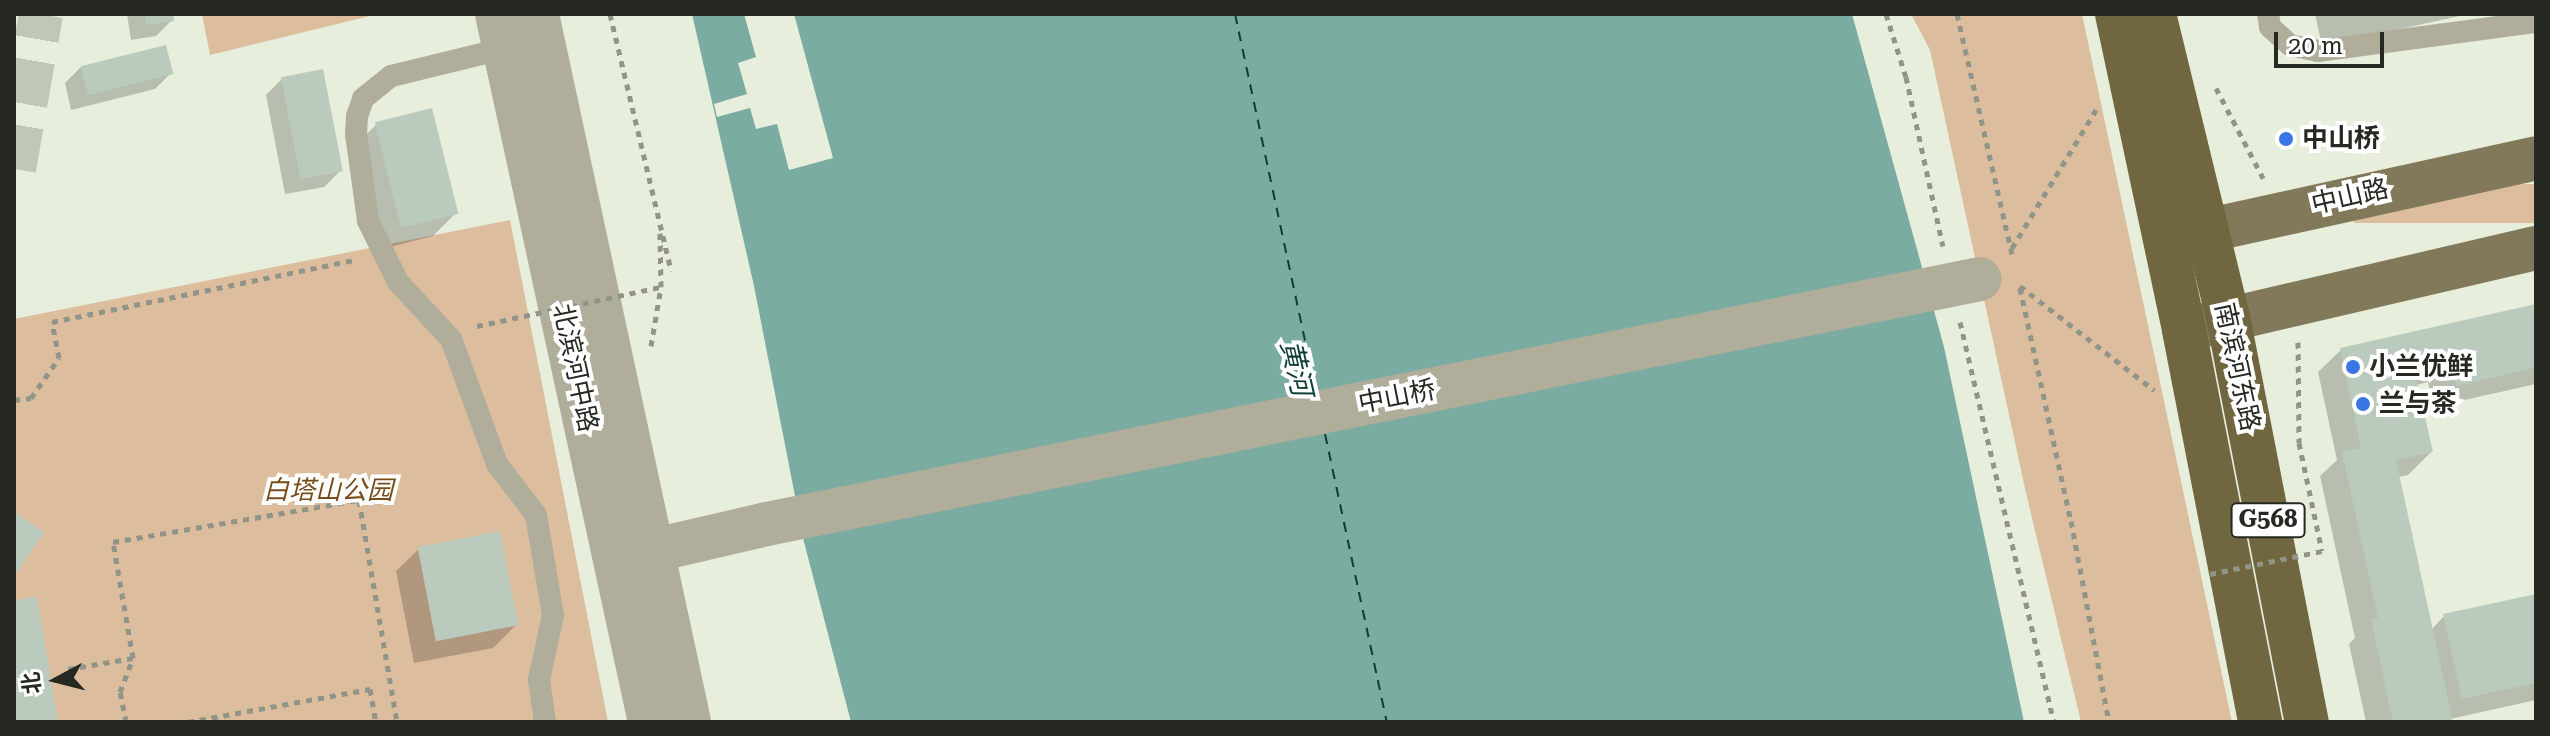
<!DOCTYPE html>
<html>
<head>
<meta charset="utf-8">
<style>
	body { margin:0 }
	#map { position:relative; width:2550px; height:736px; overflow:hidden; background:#e7eedb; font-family:"Roboto Serif","Noto Sans SC",serif }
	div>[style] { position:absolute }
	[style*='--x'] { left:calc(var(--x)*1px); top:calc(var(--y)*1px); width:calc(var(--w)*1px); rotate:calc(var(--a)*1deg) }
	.green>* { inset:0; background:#dcbd9e; transform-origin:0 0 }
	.water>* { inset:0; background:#7aaca1 }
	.pier>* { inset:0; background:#e7eedb }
	.shadow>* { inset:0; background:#0003 }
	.ferry>* { height:2px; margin-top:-1px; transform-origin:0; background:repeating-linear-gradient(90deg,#0e3d35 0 10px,transparent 0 18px) }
	.building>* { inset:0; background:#bacbbd; transform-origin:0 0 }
	.primary-tunnel>* { height:44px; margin-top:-22px; transform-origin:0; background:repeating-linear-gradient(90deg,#c0c7b6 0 44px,transparent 0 66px) }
	.path>* { height:5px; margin-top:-2.5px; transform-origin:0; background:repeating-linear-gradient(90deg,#909587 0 6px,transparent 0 12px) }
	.lane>* { height:22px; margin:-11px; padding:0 11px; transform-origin:11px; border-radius:11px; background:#b1ad9b }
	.street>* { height:44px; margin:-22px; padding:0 22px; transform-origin:22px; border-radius:22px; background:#b1ad9b }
	.primary>* { height:44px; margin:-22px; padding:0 22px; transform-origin:22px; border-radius:22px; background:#817959 }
	.highway>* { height:44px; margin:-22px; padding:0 22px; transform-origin:22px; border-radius:22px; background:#706741 }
	.path-bridge>* { height:5px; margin-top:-2.5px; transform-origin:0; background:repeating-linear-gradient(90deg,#909587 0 6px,transparent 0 12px) }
	.street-bridge>* { height:44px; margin:-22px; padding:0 22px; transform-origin:22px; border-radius:22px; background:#b1ad9b }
	.dots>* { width:22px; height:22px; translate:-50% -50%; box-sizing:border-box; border:4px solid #fff; border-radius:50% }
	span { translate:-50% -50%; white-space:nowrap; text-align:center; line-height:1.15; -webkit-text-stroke:8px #fff; paint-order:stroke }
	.shield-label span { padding:2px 6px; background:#fff; border:2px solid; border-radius:6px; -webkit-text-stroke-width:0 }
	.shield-label { font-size:24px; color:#262922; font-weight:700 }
	.poi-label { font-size:26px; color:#262922; font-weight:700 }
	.left { translate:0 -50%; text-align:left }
	.street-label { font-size:26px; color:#262922 }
	.park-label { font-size:26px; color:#774e1a; font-style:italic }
	.water-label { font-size:28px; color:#0e3d35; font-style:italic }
	.frame { position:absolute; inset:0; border:16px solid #262922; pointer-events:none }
	.north { position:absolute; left:16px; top:640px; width:80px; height:80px; -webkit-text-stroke:6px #fff; paint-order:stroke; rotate:263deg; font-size:22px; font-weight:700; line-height:32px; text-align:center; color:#262922 }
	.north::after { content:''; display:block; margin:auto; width:28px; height:36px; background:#262922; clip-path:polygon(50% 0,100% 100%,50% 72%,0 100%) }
	.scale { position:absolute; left:2274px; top:32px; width:110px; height:36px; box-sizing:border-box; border:4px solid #262922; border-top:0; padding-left:10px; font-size:24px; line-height:28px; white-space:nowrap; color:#262922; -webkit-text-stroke:6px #fff; paint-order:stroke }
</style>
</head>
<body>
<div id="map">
	<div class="green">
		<i style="clip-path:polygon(202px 14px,378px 14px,210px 55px)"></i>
		<i style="clip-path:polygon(1911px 14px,2082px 14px,2232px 722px,2081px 722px,2026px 493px,1930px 50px)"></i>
		<i style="left:2536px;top:184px;width:39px;height:182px;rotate:90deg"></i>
		<i style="clip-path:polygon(510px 220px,608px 722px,14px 722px,14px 319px)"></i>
	</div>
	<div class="water">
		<i style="clip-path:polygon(692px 14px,1852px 14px,1944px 347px,2024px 722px,851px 722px,804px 542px,754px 286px)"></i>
	</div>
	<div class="pier">
		<i style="clip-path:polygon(744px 14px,794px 14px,833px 158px,789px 170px,777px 124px,756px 129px,750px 108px,717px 117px,714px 104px,747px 94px,738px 63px,756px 57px)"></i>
	</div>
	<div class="shadow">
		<i style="clip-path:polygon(127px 14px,171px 14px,172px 20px,156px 36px,131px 40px)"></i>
		<i style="clip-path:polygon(2315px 14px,2469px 14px,2322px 46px)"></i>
		<i style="clip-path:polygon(81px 67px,171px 73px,155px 89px,71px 110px,65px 83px)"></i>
		<i style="clip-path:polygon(282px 79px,340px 171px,324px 187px,285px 194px,266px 95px)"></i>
		<i style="clip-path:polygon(376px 125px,456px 213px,433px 236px,378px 250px,353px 147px)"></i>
		<i style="clip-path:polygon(2536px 306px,2536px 384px,2433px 407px,2428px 382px,2416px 385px,2431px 452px,2408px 475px,2398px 477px,2431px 630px,2444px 616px,2536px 596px,2536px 700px,2450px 719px,2451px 722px,2366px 722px,2349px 644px,2355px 638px,2320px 476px,2337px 460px,2318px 372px,2341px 350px)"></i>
		<i style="clip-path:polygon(419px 549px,516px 625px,493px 648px,414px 663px,396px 571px)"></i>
	</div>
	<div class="ferry">
		<i style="--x:1235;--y:14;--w:387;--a:77.9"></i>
		<i style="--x:1325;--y:434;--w:295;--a:77.9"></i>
	</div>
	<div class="building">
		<i style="clip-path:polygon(145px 14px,173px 14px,174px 21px,146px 25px)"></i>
		<i style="left:166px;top:45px;width:30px;height:88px;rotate:76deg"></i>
		<i style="left:323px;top:69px;width:104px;height:43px;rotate:79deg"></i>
		<i style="left:432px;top:108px;width:109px;height:59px;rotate:76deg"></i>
		<i style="clip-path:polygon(2536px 304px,2536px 367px,2456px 386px,2450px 360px,2414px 369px,2433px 452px,2396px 460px,2453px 722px,2393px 722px,2371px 619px,2378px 618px,2342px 452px,2361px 448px,2340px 348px)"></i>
		<i style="clip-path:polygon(14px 512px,44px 532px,14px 576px)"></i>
		<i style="left:500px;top:531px;width:96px;height:84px;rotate:79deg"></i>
		<i style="clip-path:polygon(2536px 594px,2536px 683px,2462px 699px,2443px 614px)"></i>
		<i style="clip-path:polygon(37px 597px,58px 722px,14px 722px,14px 600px)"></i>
	</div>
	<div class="primary-tunnel">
		<i style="--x:14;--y:169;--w:157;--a:-80.1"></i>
	</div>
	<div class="path">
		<i style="--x:610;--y:14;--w:264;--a:76.6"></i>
		<i style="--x:1886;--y:14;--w:66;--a:72.4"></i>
		<i style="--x:1906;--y:77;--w:173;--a:77.7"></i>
		<i style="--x:1957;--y:14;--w:247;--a:77.1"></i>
		<i style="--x:2216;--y:88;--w:102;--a:62.4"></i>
		<i style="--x:2012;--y:248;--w:162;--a:-58.7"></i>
		<i style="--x:2020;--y:286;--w:170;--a:37.8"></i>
		<i style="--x:2020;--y:288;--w:239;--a:77.7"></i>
		<i style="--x:2071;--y:521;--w:205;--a:79.3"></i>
		<i style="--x:1960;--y:322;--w:411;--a:76.8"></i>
		<i style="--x:2298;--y:342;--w:101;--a:89.4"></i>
		<i style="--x:2299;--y:443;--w:110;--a:78"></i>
		<i style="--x:651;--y:346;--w:60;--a:-80.4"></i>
		<i style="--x:661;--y:287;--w:54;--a:-91.1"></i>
		<i style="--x:14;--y:400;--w:17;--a:-7"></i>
		<i style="--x:31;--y:398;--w:49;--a:-55"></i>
		<i style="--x:59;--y:358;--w:37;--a:-101"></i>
		<i style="--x:52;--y:322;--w:309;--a:-11.6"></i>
		<i style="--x:68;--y:669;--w:66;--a:-9.6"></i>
		<i style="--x:133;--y:658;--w:118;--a:-99.8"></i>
		<i style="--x:113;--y:542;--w:250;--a:-9.7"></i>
		<i style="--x:359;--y:500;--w:225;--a:80.3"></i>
		<i style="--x:126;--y:722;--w:31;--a:-101"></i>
		<i style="--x:120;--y:692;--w:36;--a:-69"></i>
		<i style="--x:188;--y:722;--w:185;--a:-10.3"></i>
		<i style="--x:370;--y:689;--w:34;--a:80"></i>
	</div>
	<div class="lane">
		<i style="--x:2268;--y:14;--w:13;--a:81"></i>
		<i style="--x:2270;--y:27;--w:27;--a:42"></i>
		<i style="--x:2290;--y:45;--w:29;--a:12"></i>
		<i style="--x:2318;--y:51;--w:220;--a:-7.6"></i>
		<i style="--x:506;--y:48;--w:118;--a:166.3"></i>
		<i style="--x:391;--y:76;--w:36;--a:141"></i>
		<i style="--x:363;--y:99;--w:18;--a:109"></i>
		<i style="--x:357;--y:116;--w:18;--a:93"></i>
		<i style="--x:356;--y:134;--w:88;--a:82.1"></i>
		<i style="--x:368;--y:221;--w:68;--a:63.8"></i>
		<i style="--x:398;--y:282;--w:78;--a:47.1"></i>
		<i style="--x:451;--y:339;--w:133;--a:69.8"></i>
		<i style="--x:497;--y:464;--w:64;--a:52.6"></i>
		<i style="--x:536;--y:515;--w:101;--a:80.4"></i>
		<i style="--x:553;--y:615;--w:66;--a:102.2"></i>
		<i style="--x:539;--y:680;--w:42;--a:81.9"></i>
	</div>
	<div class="street">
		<i style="--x:497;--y:14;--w:724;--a:77.81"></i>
		<i style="--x:537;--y:14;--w:724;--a:77.88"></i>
		<i style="--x:625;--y:557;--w:146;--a:-13.1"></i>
	</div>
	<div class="primary">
		<i style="--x:2173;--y:244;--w:35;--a:-22"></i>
		<i style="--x:2205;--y:231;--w:339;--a:-12.4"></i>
		<i style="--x:2192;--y:328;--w:353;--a:-13.1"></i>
	</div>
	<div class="highway">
		<i style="--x:2117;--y:14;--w:323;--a:78"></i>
		<i style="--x:2184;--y:330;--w:399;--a:79"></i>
		<i style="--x:2154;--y:14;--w:312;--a:76.3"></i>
		<i style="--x:2228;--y:317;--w:413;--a:79"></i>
	</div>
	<div class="path-bridge">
		<i style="--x:477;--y:326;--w:188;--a:-12"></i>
		<i style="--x:2210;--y:574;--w:114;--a:-11.6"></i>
	</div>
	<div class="street-bridge">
		<i style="--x:767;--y:524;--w:1237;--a:-11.42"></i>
	</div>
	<div class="dots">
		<i style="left:2286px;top:139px;background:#3b76e5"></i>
		<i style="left:2353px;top:367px;background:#3b76e5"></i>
		<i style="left:2363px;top:404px;background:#3b76e5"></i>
	</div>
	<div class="shield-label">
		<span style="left:2268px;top:520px">G568</span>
	</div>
	<div class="poi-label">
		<span class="left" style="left:2302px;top:139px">中山桥</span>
		<span class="left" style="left:2369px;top:367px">小兰优鲜</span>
		<span class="left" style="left:2379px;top:404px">兰与茶</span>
	</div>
	<div class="street-label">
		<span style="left:2350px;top:197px;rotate:-13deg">中山路</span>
		<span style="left:2237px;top:367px;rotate:78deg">南滨河东路</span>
		<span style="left:575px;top:368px;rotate:78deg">北滨河中路</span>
		<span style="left:1397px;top:397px;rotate:-11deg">中山桥</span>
	</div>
	<div class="park-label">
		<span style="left:328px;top:491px">白塔山公园</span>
	</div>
	<div class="water-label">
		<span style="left:1296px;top:368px;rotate:77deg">黄河</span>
	</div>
	<div class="frame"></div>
	<div class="north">北</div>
	<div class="scale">20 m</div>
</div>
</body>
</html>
